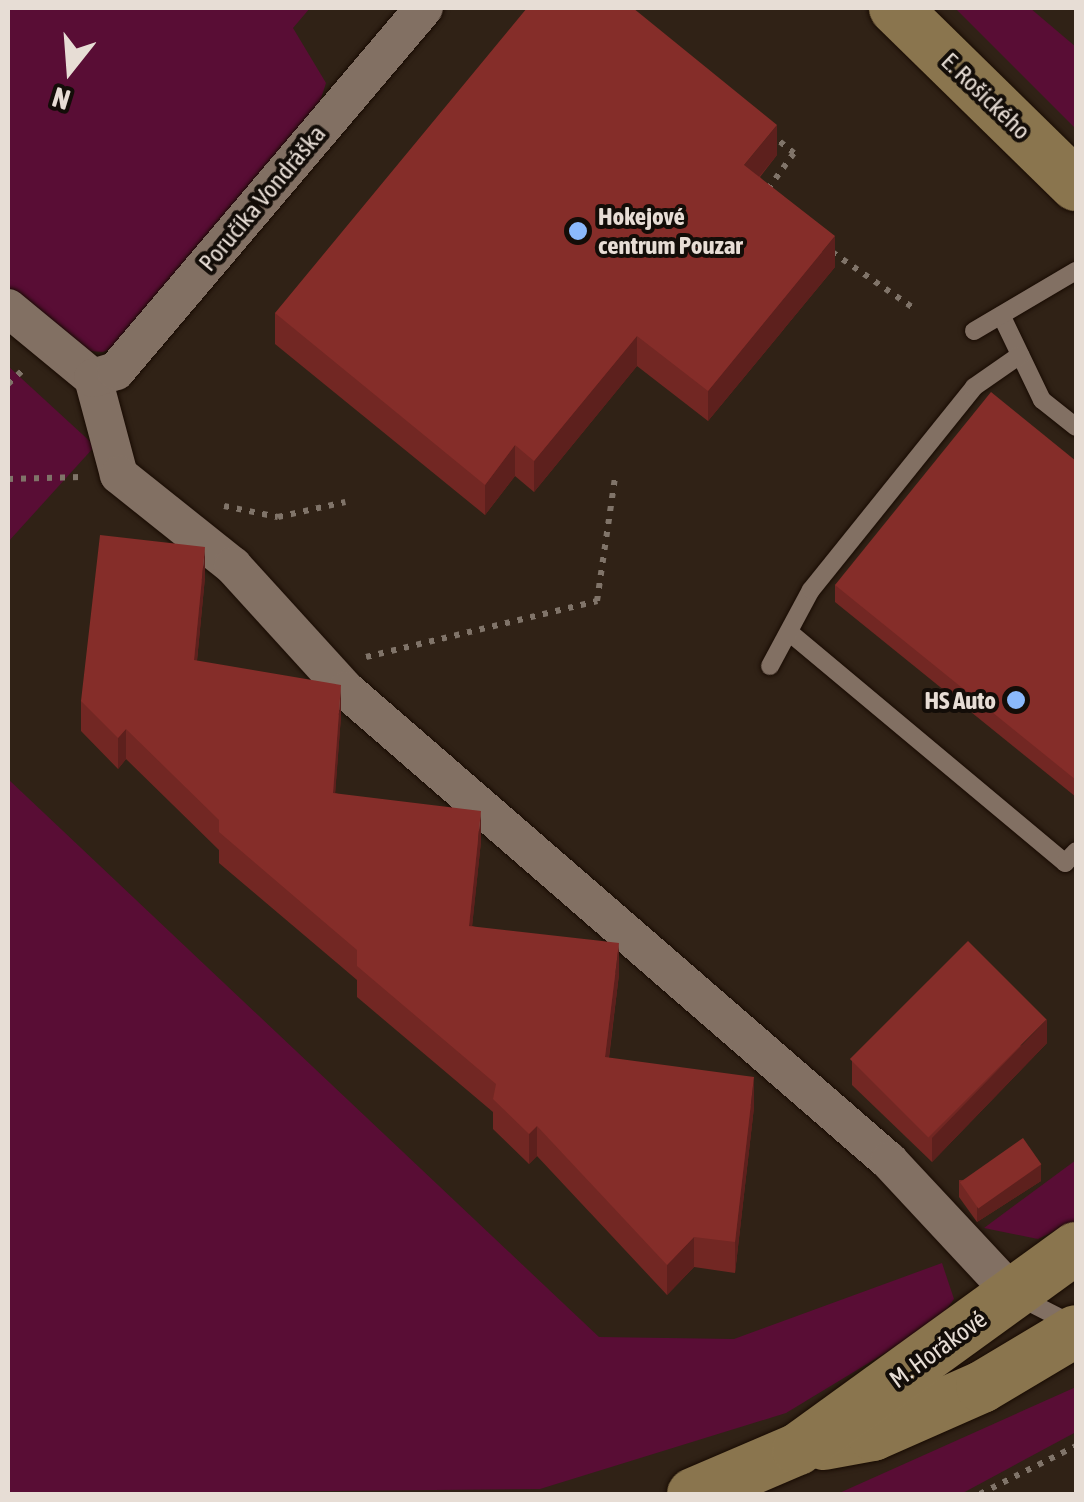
<!DOCTYPE html>
<html>
<head>
<meta charset="utf-8">
<style>
	body { margin:0 }
	#map { position:relative; width:1084px; height:1502px; overflow:hidden; background:#302216; font-family:"Asap Condensed",sans-serif }
	div>[style] { position:absolute }
	[style*='--x'] { left:calc(var(--x)*1px); top:calc(var(--y)*1px); width:calc(var(--w)*1px); rotate:calc(var(--a)*1deg) }
	.green>* { inset:0; background:#590d35 }
	.path>* { height:6px; margin-top:-3px; transform-origin:0; background:repeating-linear-gradient(90deg,#807469 0 5px,transparent 0 13px) }
	.roads { filter:drop-shadow(0 0 2px #180b03) drop-shadow(0 0 2px #180b03) }
	.lane>* { height:18px; margin:-9px; padding:0 9px; transform-origin:9px; border-radius:9px; background:#827063 }
	.street>* { height:38px; margin:-19px; padding:0 19px; transform-origin:19px; border-radius:19px; background:#827063 }
	.secondary>* { height:52px; margin:-26px; padding:0 26px; transform-origin:26px; border-radius:26px; background:#8a754e }
	.wall>* { inset:0; background:#722723 }
	.shaded-wall>* { inset:0; background:#5d201d }
	.building>* { inset:0; background:#852d29; transform-origin:0 0 }
	.dots>* { width:28px; height:28px; translate:-50% -50%; box-sizing:border-box; border:5px solid #130d08; border-radius:50% }
	span { translate:-50% -50%; white-space:nowrap; text-align:center; line-height:1.15; -webkit-text-stroke:8px #130d08; paint-order:stroke }
	.street-label { font-size:25px; color:#e7ddd5 }
	.poi-label { font-size:25px; color:#e7ddd5; font-weight:700 }
	.left { translate:0 -50%; text-align:left }
	.right { translate:-100% -50%; text-align:right }
	.frame { position:absolute; inset:0; border:10px solid #e7ddd5; pointer-events:none }
	.north { position:absolute; left:20px; top:20px; width:100px; height:100px; -webkit-text-stroke:8px #130d08; paint-order:stroke; rotate:197deg; font-size:28px; font-weight:700; line-height:40px; text-align:center; color:#e7ddd5 }
	.north::after { content:''; display:block; margin:auto; width:35px; height:45px; background:#e7ddd5; clip-path:polygon(50% 0,100% 100%,50% 72%,0 100%) }
</style>
</head>
<body>
<div id="map">
	<div class="green">
		<i style="clip-path:polygon(8px 8px,310px 8px,293px 28px,326px 83px,317px 111px,125px 342px,103px 352px,77px 350px,8px 292px)"></i>
		<i style="clip-path:polygon(955px 8px,1030px 8px,1076px 47px,1076px 129px)"></i>
		<i style="clip-path:polygon(8px 366px,95px 446px,8px 542px)"></i>
		<i style="clip-path:polygon(8px 779px,599px 1337px,734px 1339px,942px 1263px,954px 1299px,938px 1321px,786px 1413px,540px 1489px,8px 1494px)"></i>
		<i style="clip-path:polygon(1076px 1160px,1076px 1221px,1038px 1239px,984px 1228px)"></i>
		<i style="clip-path:polygon(1076px 1387px,1076px 1432px,961px 1494px,837px 1494px)"></i>
	</div>
	<div class="path">
		<i style="--x:768;--y:189;--w:44;--a:-54.2"></i>
		<i style="--x:794;--y:153;--w:28;--a:-141"></i>
		<i style="--x:832;--y:252;--w:97;--a:34.5"></i>
		<i style="--x:8;--y:384;--w:23;--a:-43"></i>
		<i style="--x:8;--y:479;--w:73;--a:-1.6"></i>
		<i style="--x:224;--y:506;--w:55;--a:11.5"></i>
		<i style="--x:278;--y:517;--w:69;--a:-12.6"></i>
		<i style="--x:366;--y:657;--w:238;--a:-13.6"></i>
		<i style="--x:597;--y:601;--w:124;--a:-81.7"></i>
		<i style="--x:980;--y:1494;--w:107;--a:-26.6"></i>
	</div>
	<div class="roads">
		<div class="lane">
			<i style="--x:1003;--y:319;--w:90;--a:64.3"></i>
			<i style="--x:1042;--y:400;--w:43;--a:38.5"></i>
			<i style="--x:974;--y:331;--w:118;--a:-30.5"></i>
			<i style="--x:789;--y:632;--w:360;--a:39.9"></i>
			<i style="--x:1065;--y:863;--w:16;--a:-47"></i>
			<i style="--x:770;--y:666;--w:86;--a:-61.7"></i>
			<i style="--x:811;--y:590;--w:260;--a:-51.2"></i>
			<i style="--x:974;--y:387;--w:56;--a:-34.8"></i>
			<i style="--x:1019;--y:1297;--w:59;--a:27"></i>
		</div>
		<div class="street">
			<i style="--x:8;--y:308;--w:110;--a:39.5"></i>
			<i style="--x:93;--y:378;--w:100;--a:75"></i>
			<i style="--x:119;--y:475;--w:146;--a:38.6"></i>
			<i style="--x:233;--y:566;--w:168;--a:47.7"></i>
			<i style="--x:346;--y:690;--w:719;--a:40.94"></i>
			<i style="--x:889;--y:1161;--w:183;--a:47"></i>
			<i style="--x:93;--y:378;--w:24;--a:-17"></i>
			<i style="--x:116;--y:371;--w:476;--a:-49.7"></i>
		</div>
		<div class="secondary">
			<i style="--x:895;--y:8;--w:253;--a:44.4"></i>
			<i style="--x:824;--y:1444;--w:50;--a:-10.4"></i>
			<i style="--x:873;--y:1435;--w:119;--a:-23.8"></i>
			<i style="--x:982;--y:1387;--w:109;--a:-30.8"></i>
			<i style="--x:693;--y:1494;--w:114;--a:-23.2"></i>
			<i style="--x:798;--y:1449;--w:343;--a:-35.9"></i>
		</div>
	</div>
	<div class="wall">
		<i style="clip-path:polygon(777px 155px,760px 177px,835px 267px,708px 421px,637px 366px,534px 492px,515px 476px,485px 515px,275px 344px,275px 313px)"></i>
		<i style="clip-path:polygon(1076px 461px,1076px 797px,835px 602px,835px 585px)"></i>
		<i style="clip-path:polygon(205px 577px,197px 661px,341px 716px,335px 793px,481px 841px,472px 926px,619px 974px,609px 1058px,754px 1107px,735px 1273px,694px 1267px,667px 1295px,537px 1156px,529px 1164px,493px 1129px,493px 1112px,357px 997px,357px 980px,219px 863px,219px 850px,126px 759px,118px 769px,81px 731px,81px 701px)"></i>
		<i style="clip-path:polygon(1047px 1043px,932px 1162px,852px 1085px,852px 1061px)"></i>
		<i style="clip-path:polygon(959px 1180px,1041px 1181px,977px 1222px,959px 1197px)"></i>
	</div>
	<div class="shaded-wall">
		<i style="clip-path:polygon(777px 125px,777px 155px,744px 195px,744px 165px)"></i>
		<i style="clip-path:polygon(835px 236px,835px 267px,708px 421px,708px 391px)"></i>
		<i style="clip-path:polygon(637px 336px,637px 366px,534px 492px,534px 461px)"></i>
		<i style="clip-path:polygon(515px 445px,515px 476px,485px 515px,485px 485px)"></i>
		<i style="clip-path:polygon(205px 547px,205px 577px,194px 691px,194px 660px)"></i>
		<i style="clip-path:polygon(341px 685px,341px 716px,333px 823px,333px 793px)"></i>
		<i style="clip-path:polygon(126px 729px,126px 759px,118px 769px,118px 738px)"></i>
		<i style="clip-path:polygon(481px 811px,481px 841px,469px 956px,469px 926px)"></i>
		<i style="clip-path:polygon(619px 943px,619px 974px,605px 1088px,605px 1057px)"></i>
		<i style="clip-path:polygon(1047px 1019px,1047px 1043px,932px 1162px,932px 1138px)"></i>
		<i style="clip-path:polygon(754px 1077px,754px 1107px,735px 1273px,735px 1242px)"></i>
		<i style="clip-path:polygon(537px 1126px,537px 1156px,529px 1164px,529px 1134px)"></i>
		<i style="clip-path:polygon(1041px 1164px,1041px 1181px,977px 1222px,977px 1205px)"></i>
		<i style="clip-path:polygon(694px 1237px,694px 1267px,667px 1295px,667px 1265px)"></i>
	</div>
	<div class="building">
		<i style="clip-path:polygon(527px 8px,633px 8px,777px 125px,744px 165px,835px 236px,708px 391px,637px 336px,534px 461px,515px 445px,485px 485px,275px 313px)"></i>
		<i style="clip-path:polygon(991px 392px,1076px 461px,1076px 780px,835px 585px)"></i>
		<i style="clip-path:polygon(100px 535px,205px 547px,194px 660px,341px 685px,333px 793px,481px 811px,469px 926px,619px 943px,605px 1057px,754px 1077px,735px 1242px,694px 1237px,667px 1265px,537px 1126px,529px 1134px,493px 1099px,496px 1084px,357px 966px,357px 950px,219px 832px,219px 820px,126px 729px,118px 738px,81px 701px)"></i>
		<i style="left:968px;top:941px;width:111px;height:167px;rotate:45deg"></i>
		<i style="left:1023px;top:1138px;width:32px;height:77px;rotate:55deg"></i>
	</div>
	<div class="dots">
		<i style="left:578px;top:231px;background:#8bb9fc"></i>
		<i style="left:1016px;top:700px;background:#8bb9fc"></i>
	</div>
	<div class="street-label">
		<span style="left:986px;top:96px;rotate:44deg">E. Rošického</span>
		<span style="left:262px;top:198px;rotate:-50deg">Poručíka Vondráška</span>
		<span style="left:938px;top:1349px;rotate:-36deg">M. Horákové</span>
	</div>
	<div class="poi-label">
		<span class="left" style="left:598px;top:231px">Hokejové<br>centrum Pouzar</span>
		<span class="right" style="left:996px;top:700px">HS Auto</span>
	</div>
	<div class="frame"></div>
	<div class="north">N</div>
</div>
</body>
</html>
